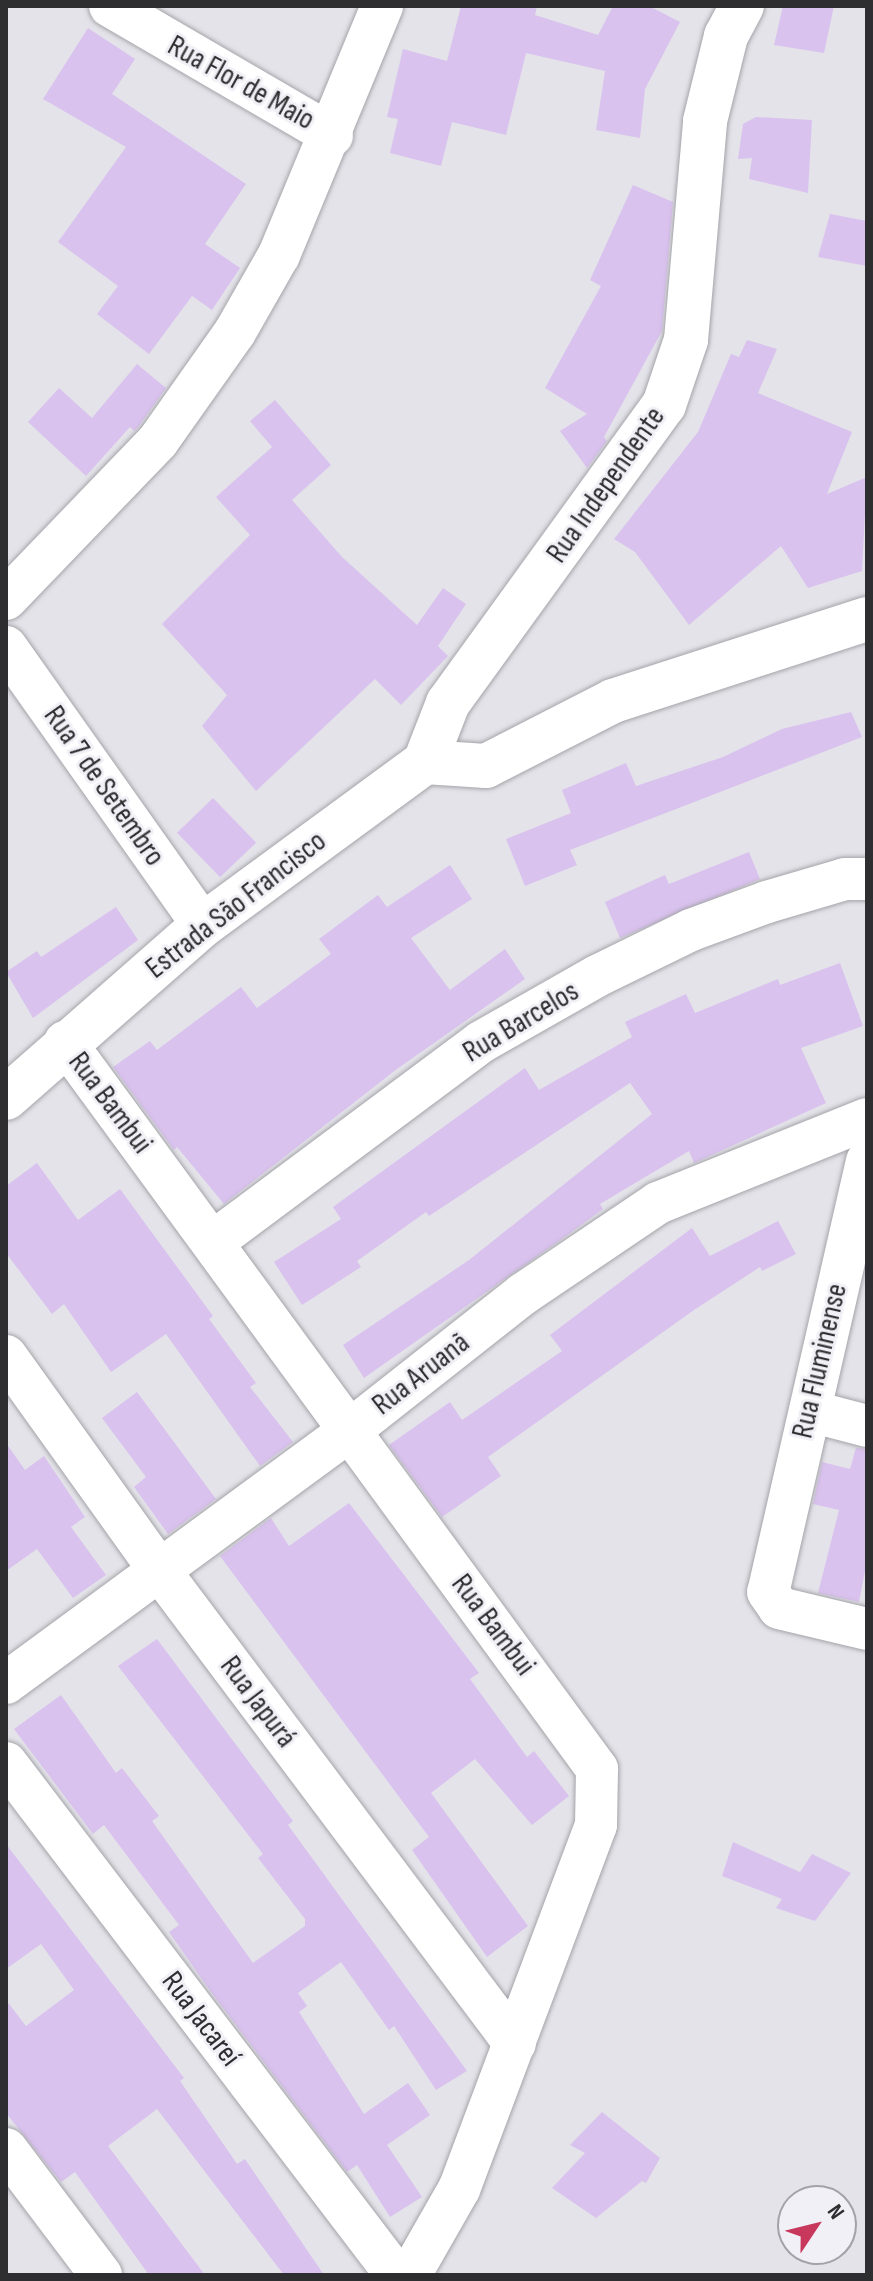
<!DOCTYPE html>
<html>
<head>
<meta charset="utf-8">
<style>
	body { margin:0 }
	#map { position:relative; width:873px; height:2281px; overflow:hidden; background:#e3e3e9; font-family:"Sofia Sans Condensed",sans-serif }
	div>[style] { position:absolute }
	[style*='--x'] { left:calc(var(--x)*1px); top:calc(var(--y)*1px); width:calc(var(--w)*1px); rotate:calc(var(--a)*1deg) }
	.building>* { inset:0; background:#dac2ef; transform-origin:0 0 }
	.roads { filter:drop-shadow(0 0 2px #a4a4aa) drop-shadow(0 0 2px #a4a4aa) }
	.minor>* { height:42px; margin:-21px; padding:0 21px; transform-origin:21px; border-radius:21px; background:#fff }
	.tertiary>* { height:44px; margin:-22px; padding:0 22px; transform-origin:22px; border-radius:22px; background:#fff }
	span { translate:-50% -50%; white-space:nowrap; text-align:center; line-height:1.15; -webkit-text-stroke:6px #f0f0f6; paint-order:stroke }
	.street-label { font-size:30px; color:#2e2e30 }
	.frame { position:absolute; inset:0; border:8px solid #2e2e30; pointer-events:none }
	.north { position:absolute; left:777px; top:2185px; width:80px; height:80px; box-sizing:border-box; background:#f0f0f6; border:2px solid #a2a2a7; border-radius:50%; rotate:55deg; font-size:22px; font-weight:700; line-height:32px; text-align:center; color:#2e2e30 }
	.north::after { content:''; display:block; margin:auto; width:28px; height:36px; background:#c7385c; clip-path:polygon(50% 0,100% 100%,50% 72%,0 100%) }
</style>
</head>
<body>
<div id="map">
	<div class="building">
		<i style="clip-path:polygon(461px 6px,537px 6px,535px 15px,598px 35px,613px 6px,649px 6px,680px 22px,645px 89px,640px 138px,596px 130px,605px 71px,526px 53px,506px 135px,452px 122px,441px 166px,390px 153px,398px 119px,387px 117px,403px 49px,447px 61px)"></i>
		<i style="clip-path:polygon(783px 6px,834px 6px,824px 53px,774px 45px)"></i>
		<i style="clip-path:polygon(88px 28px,135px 59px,112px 94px,246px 184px,205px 244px,240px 268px,212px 310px,192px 296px,149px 354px,97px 314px,118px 286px,58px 242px,126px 147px,43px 99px)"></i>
		<i style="clip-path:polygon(756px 117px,812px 120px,808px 193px,749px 179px,752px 158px,738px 159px,743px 124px)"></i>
		<i style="clip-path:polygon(633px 185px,673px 202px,662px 331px,604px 437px,607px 441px,587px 468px,560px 431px,587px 414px,545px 388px,601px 286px,590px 280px)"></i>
		<i style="clip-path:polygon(830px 214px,867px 221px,867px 266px,818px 257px)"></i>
		<i style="clip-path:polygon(747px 340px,777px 349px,758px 393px,852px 432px,827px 494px,867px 477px,862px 571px,808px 588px,781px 546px,689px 625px,635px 552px,614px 539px,698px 432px,731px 354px,739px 357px)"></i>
		<i style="clip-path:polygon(137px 364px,166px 388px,139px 426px,134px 431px,130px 427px,86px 476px,28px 422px,59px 388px,92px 418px)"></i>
		<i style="clip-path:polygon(275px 400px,331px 465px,292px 500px,342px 557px,417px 625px,443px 588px,466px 604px,438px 646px,448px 656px,401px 705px,375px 679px,256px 791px,202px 726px,227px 695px,162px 624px,250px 535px,216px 497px,272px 447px,250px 421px)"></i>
		<i style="clip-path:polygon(851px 712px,862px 737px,570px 850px,577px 865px,525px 886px,506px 839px,571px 813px,562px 790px,626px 763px,636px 786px,723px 757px,782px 729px)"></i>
		<i style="left:213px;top:798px;width:62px;height:50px;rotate:46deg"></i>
		<i style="clip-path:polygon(749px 852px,760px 879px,620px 938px,605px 902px,665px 875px,669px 884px)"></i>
		<i style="clip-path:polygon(450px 865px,472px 899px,411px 938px,450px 990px,505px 949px,525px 979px,397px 1069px,224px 1204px,177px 1147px,174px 1150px,113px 1067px,150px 1041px,157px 1050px,241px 987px,257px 1008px,331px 954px,319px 939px,378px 895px,387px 907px)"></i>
		<i style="clip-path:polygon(116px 907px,138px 940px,33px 1018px,6px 972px,37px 951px,41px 957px)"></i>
		<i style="clip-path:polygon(840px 963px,863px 1026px,801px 1048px,826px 1103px,694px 1163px,689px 1151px,600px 1204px,603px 1209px,566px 1236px,364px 1378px,343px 1345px,469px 1260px,652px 1114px,630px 1083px,429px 1216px,426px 1212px,357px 1261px,361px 1267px,302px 1305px,274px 1262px,341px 1219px,333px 1207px,525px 1068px,539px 1090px,632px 1037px,625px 1022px,686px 994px,695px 1013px,778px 979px,780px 985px)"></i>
		<i style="clip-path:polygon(37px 1163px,78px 1220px,120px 1189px,213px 1316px,209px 1319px,256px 1383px,250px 1387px,293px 1442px,260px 1466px,166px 1334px,111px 1372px,64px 1304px,52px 1314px,6px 1253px,6px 1186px)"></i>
		<i style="clip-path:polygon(778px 1221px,796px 1254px,762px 1271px,760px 1267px,694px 1310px,488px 1457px,501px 1476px,442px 1517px,389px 1445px,450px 1402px,462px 1420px,562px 1351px,550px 1335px,692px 1228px,710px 1256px)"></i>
		<i style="clip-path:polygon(137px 1392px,216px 1499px,168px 1534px,134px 1487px,146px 1477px,102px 1418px)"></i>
		<i style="clip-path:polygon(6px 1443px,25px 1470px,44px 1456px,85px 1517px,71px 1527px,106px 1575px,73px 1598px,37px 1549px,6px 1571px)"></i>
		<i style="clip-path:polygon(856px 1448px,867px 1449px,867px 1561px,859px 1602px,818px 1593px,839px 1510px,813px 1504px,822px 1462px,850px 1469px)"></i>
		<i style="clip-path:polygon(349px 1503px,479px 1673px,470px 1679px,527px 1757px,534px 1751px,569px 1796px,532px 1825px,475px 1759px,431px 1793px,528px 1926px,487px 1957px,412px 1850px,429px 1837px,220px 1556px,271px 1518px,289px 1546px)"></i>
		<i style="clip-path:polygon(157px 1639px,293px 1821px,288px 1825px,467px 2071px,436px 2090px,394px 2026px,389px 2030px,341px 1962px,298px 1993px,307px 2006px,299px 2012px,364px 2114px,408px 2083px,430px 2115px,387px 2145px,422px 2197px,390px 2217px,357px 2165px,347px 2172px,211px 1992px,169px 1932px,179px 1925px,104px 1825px,93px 1834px,14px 1729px,61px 1695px,116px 1773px,122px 1768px,159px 1816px,152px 1821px,253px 1963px,305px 1926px,305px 1919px,258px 1858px,263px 1854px,118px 1666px)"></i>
		<i style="clip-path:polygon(733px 1842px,800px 1872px,812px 1854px,851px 1873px,815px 1921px,776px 1908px,782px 1899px,722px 1876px)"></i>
		<i style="clip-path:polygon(6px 1844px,184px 2078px,180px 2081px,237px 2164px,245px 2159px,324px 2275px,284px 2275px,157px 2109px,108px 2146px,205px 2275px,149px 2275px,75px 2172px,61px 2182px,6px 2113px,6px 2000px,26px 2026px,74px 1990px,41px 1944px,6px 1969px)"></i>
		<i style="clip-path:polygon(602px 2112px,660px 2158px,646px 2183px,642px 2181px,596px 2218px,552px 2188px,585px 2153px,570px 2145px)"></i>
	</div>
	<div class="roads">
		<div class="minor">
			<i style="--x:110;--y:6;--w:257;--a:30.2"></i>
			<i style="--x:6;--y:599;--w:219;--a:-46.1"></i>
			<i style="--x:158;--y:441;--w:133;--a:-54.8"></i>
			<i style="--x:235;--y:332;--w:89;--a:-60.3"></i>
			<i style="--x:279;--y:255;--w:269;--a:-67.5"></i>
			<i style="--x:6;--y:647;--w:341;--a:54.7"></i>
			<i style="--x:65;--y:1042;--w:901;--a:53.8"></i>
			<i style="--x:597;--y:1769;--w:56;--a:91"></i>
			<i style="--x:596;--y:1825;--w:389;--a:110.6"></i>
			<i style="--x:459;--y:2189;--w:99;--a:119.7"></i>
			<i style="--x:867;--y:1161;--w:442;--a:102.9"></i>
			<i style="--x:768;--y:1592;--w:19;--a:55"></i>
			<i style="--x:779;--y:1608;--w:90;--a:13.4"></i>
			<i style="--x:214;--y:1241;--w:333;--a:-36.7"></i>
			<i style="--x:481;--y:1042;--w:133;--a:-29.6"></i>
			<i style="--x:597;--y:976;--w:105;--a:-26.1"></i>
			<i style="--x:691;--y:930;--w:81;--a:-20.2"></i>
			<i style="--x:767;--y:902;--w:81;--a:-16.4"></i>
			<i style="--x:845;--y:879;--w:22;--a:0"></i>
			<i style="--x:6;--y:1356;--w:264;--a:54.4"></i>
			<i style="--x:160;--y:1571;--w:591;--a:53.11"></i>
			<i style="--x:810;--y:1411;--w:59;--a:14.7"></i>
			<i style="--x:6;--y:1683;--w:426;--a:-36.3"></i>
			<i style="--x:349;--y:1431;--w:221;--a:-38.2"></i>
			<i style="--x:523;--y:1294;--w:163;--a:-34"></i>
			<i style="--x:658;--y:1203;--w:225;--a:-21.9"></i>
			<i style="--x:6;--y:1763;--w:644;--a:52.7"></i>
			<i style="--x:6;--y:2149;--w:158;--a:53"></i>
		</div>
		<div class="tertiary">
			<i style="--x:425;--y:762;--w:61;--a:3.8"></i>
			<i style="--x:486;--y:766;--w:143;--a:-27.1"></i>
			<i style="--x:613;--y:701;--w:267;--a:-17.9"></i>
			<i style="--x:6;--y:1098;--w:262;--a:-41.3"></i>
			<i style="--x:203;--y:925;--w:275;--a:-36.3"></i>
			<i style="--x:425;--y:762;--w:63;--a:-68.7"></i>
			<i style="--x:448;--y:703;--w:368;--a:-54.1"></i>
			<i style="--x:664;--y:405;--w:69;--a:-71.3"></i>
			<i style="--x:686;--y:340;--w:220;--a:-85"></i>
			<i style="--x:705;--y:121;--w:88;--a:-76.1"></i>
			<i style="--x:726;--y:36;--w:34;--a:-62"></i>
		</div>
	</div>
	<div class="street-label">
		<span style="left:241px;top:83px;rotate:29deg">Rua Flor de Maio</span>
		<span style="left:606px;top:485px;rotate:-55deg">Rua Independente</span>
		<span style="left:104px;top:786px;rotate:55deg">Rua 7 de Setembro</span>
		<span style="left:236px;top:905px;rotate:-38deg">Estrada São Francisco</span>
		<span style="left:521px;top:1022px;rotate:-31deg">Rua Barcelos</span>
		<span style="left:110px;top:1103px;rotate:53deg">Rua Bambui</span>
		<span style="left:820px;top:1361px;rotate:-77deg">Rua Fluminense</span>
		<span style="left:421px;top:1374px;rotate:-38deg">Rua Aruanã</span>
		<span style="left:493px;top:1625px;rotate:53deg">Rua Bambui</span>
		<span style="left:258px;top:1702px;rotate:53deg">Rua Japurá</span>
		<span style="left:201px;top:2019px;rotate:53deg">Rua Jacareí</span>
	</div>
	<div class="frame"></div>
	<div class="north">N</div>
</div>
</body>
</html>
